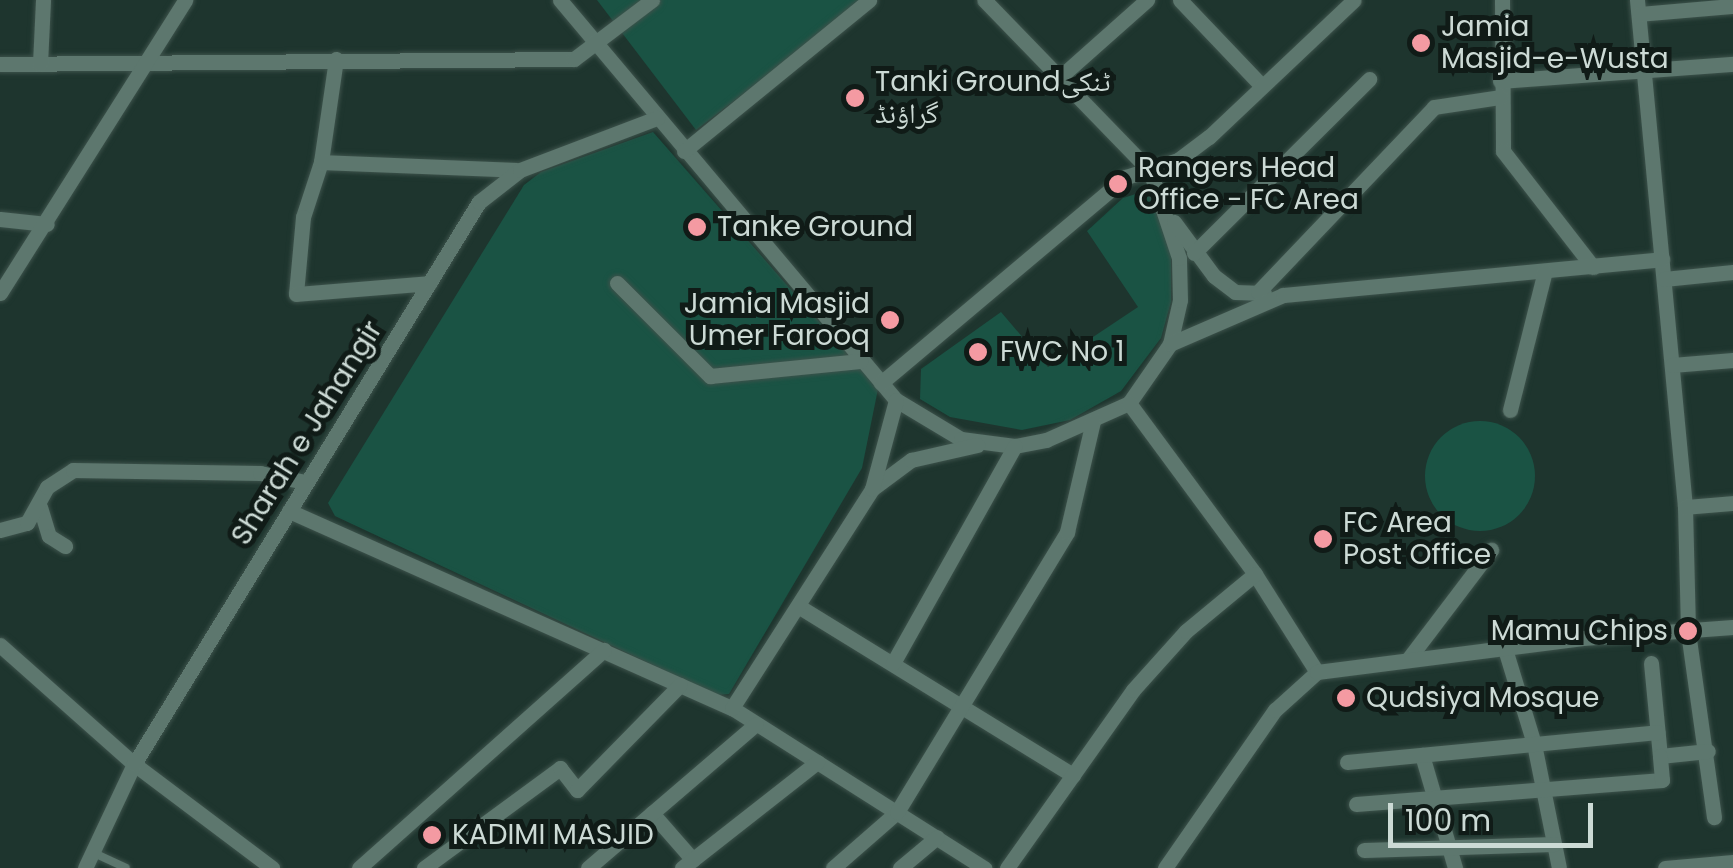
<!DOCTYPE html>
<html>
<head>
<meta charset="utf-8">
<style>
	body { margin:0 }
	#map { position:relative; width:1733px; height:868px; overflow:hidden; background:#1e352e; font-family:Poppins,"Noto Naskh Arabic",sans-serif }
	div>[style] { position:absolute }
	[style*='--x'] { left:calc(var(--x)*1px); top:calc(var(--y)*1px); width:calc(var(--w)*1px); rotate:calc(var(--a)*1deg) }
	.green>* { inset:0; background:#1a5344 }
	.round { border-radius:50% }
	.roads { filter:drop-shadow(0 0 2px #3d524b) drop-shadow(0 0 2px #3d524b) }
	.lane>* { height:8px; margin:-4px; padding:0 4px; transform-origin:4px; border-radius:4px; background:#5d776e }
	.street>* { height:15px; margin:-7.5px; padding:0 7.5px; transform-origin:7.5px; border-radius:7.5px; background:#5d776e }
	.dots>* { width:28px; height:28px; translate:-50% -50%; box-sizing:border-box; border:5px solid #101b17; border-radius:50% }
	span { translate:-50% -50%; white-space:nowrap; text-align:center; line-height:1.15; -webkit-text-stroke:10px #101b17; paint-order:stroke }
	.poi-label { font-size:28px; color:#ccdad5 }
	.left { translate:0 -50%; text-align:left }
	.right { translate:-100% -50%; text-align:right }
	.street-label { font-size:28px; color:#ccdad5 }
	.scale { position:absolute; left:1388px; top:803px; width:205px; height:45px; box-sizing:border-box; border:5px solid #ccdad5; border-top:0; padding-left:12px; font-size:30px; line-height:35px; white-space:nowrap; color:#ccdad5; -webkit-text-stroke:8px #101b17; paint-order:stroke }
</style>
</head>
<body>
<div id="map">
	<div class="green">
		<i style="clip-path:polygon(597px 0,866px 0,696px 130px)"></i>
		<i style="clip-path:polygon(653px 132px,878px 389px,862px 468px,729px 694px,717px 695px,335px 516px,328px 503px,524px 185px,541px 172px)"></i>
		<i style="clip-path:polygon(1139px 193px,1154px 198px,1171px 245px,1171px 302px,1161px 338px,1121px 391px,1070px 420px,1022px 430px,950px 417px,920px 399px,921px 369px,1001px 312px,1048px 367px,1138px 307px,1087px 231px,1123px 198px)"></i>
		<i class="round" style="left:1425px;top:421px;width:110px;height:110px"></i>
	</div>
	<div class="roads">
		<div class="lane">
			<i style="--x:94;--y:853;--w:35;--a:25"></i>
		</div>
		<div class="street">
			<i style="--x:560;--y:0;--w:522;--a:49.97"></i>
			<i style="--x:896;--y:400;--w:76;--a:31"></i>
			<i style="--x:961;--y:439;--w:54;--a:7.4"></i>
			<i style="--x:1015;--y:446;--w:32;--a:-11"></i>
			<i style="--x:1046;--y:440;--w:91;--a:-24"></i>
			<i style="--x:1129;--y:403;--w:72;--a:-55.2"></i>
			<i style="--x:1170;--y:344;--w:45;--a:-77.2"></i>
			<i style="--x:1180;--y:300;--w:42;--a:-91.4"></i>
			<i style="--x:1179;--y:258;--w:92;--a:-108.4"></i>
			<i style="--x:1150;--y:171;--w:238;--a:-134.1"></i>
			<i style="--x:1180;--y:0;--w:116;--a:46.4"></i>
			<i style="--x:1502;--y:0;--w:151;--a:89.6"></i>
			<i style="--x:1503;--y:151;--w:147;--a:52.2"></i>
			<i style="--x:1637;--y:0;--w:509;--a:84.59"></i>
			<i style="--x:1685;--y:507;--w:125;--a:88.6"></i>
			<i style="--x:1688;--y:632;--w:187;--a:82"></i>
			<i style="--x:1639;--y:14;--w:94;--a:-4.9"></i>
			<i style="--x:336;--y:59;--w:104;--a:98.3"></i>
			<i style="--x:321;--y:162;--w:58;--a:108.1"></i>
			<i style="--x:303;--y:217;--w:77;--a:95.2"></i>
			<i style="--x:296;--y:294;--w:134;--a:-4.7"></i>
			<i style="--x:0;--y:64;--w:574;--a:-0.5"></i>
			<i style="--x:574;--y:59;--w:98;--a:-37.1"></i>
			<i style="--x:40;--y:64;--w:64;--a:-87.3"></i>
			<i style="--x:1059;--y:78;--w:118;--a:-41.6"></i>
			<i style="--x:1500;--y:81;--w:234;--a:-4.2"></i>
			<i style="--x:684;--y:151;--w:239;--a:-39.2"></i>
			<i style="--x:321;--y:162;--w:195;--a:2.3"></i>
			<i style="--x:0;--y:219;--w:47;--a:6.1"></i>
			<i style="--x:1174;--y:222;--w:67;--a:53.5"></i>
			<i style="--x:1214;--y:276;--w:26;--a:37"></i>
			<i style="--x:1235;--y:292;--w:29;--a:2"></i>
			<i style="--x:1194;--y:253;--w:247;--a:-44.8"></i>
			<i style="--x:1664;--y:279;--w:69;--a:-5.8"></i>
			<i style="--x:617;--y:283;--w:132;--a:45"></i>
			<i style="--x:710;--y:376;--w:151;--a:-5.7"></i>
			<i style="--x:1258;--y:292;--w:255;--a:-46.4"></i>
			<i style="--x:1434;--y:107;--w:67;--a:-8.6"></i>
			<i style="--x:0;--y:293;--w:347;--a:-57.7"></i>
			<i style="--x:1170;--y:344;--w:123;--a:-23.4"></i>
			<i style="--x:1283;--y:295;--w:381;--a:-5.4"></i>
			<i style="--x:1672;--y:365;--w:61;--a:-4.7"></i>
			<i style="--x:881;--y:383;--w:320;--a:-40.1"></i>
			<i style="--x:1126;--y:177;--w:55;--a:-18.1"></i>
			<i style="--x:1178;--y:160;--w:39;--a:-37"></i>
			<i style="--x:1209;--y:137;--w:199;--a:-43.4"></i>
			<i style="--x:1129;--y:403;--w:212;--a:53.6"></i>
			<i style="--x:1255;--y:574;--w:116;--a:57.7"></i>
			<i style="--x:1510;--y:410;--w:143;--a:-75.9"></i>
			<i style="--x:872;--y:489;--w:49;--a:-36.6"></i>
			<i style="--x:911;--y:460;--w:68;--a:-12.8"></i>
			<i style="--x:40;--y:507;--w:30;--a:73"></i>
			<i style="--x:49;--y:536;--w:19;--a:32"></i>
			<i style="--x:1685;--y:507;--w:48;--a:-4.8"></i>
			<i style="--x:289;--y:511;--w:485;--a:24"></i>
			<i style="--x:732;--y:708;--w:299;--a:32.4"></i>
			<i style="--x:0;--y:530;--w:28;--a:-15"></i>
			<i style="--x:27;--y:523;--w:41;--a:-60.9"></i>
			<i style="--x:47;--y:487;--w:31;--a:-33"></i>
			<i style="--x:73;--y:470;--w:187;--a:0.9"></i>
			<i style="--x:260;--y:473;--w:47;--a:11.1"></i>
			<i style="--x:798;--y:606;--w:323;--a:31.6"></i>
			<i style="--x:0;--y:645;--w:179;--a:41.6"></i>
			<i style="--x:134;--y:764;--w:173;--a:37"></i>
			<i style="--x:1505;--y:649;--w:99;--a:73"></i>
			<i style="--x:1534;--y:744;--w:126;--a:78.6"></i>
			<i style="--x:1409;--y:658;--w:136;--a:-52.8"></i>
			<i style="--x:893;--y:663;--w:249;--a:-60.7"></i>
			<i style="--x:1651;--y:663;--w:93;--a:84.5"></i>
			<i style="--x:1660;--y:756;--w:48;--a:-5.9"></i>
			<i style="--x:732;--y:708;--w:260;--a:-57.4"></i>
			<i style="--x:872;--y:489;--w:92;--a:-74.9"></i>
			<i style="--x:1422;--y:755;--w:118;--a:73.7"></i>
			<i style="--x:1347;--y:762;--w:312;--a:-5.5"></i>
			<i style="--x:1356;--y:804;--w:307;--a:-4.5"></i>
			<i style="--x:1662;--y:780;--w:24;--a:-95"></i>
			<i style="--x:652;--y:813;--w:62;--a:48.9"></i>
			<i style="--x:1364;--y:850;--w:190;--a:-1.8"></i>
			<i style="--x:85;--y:868;--w:115;--a:-64.8"></i>
			<i style="--x:134;--y:764;--w:659;--a:-58.46"></i>
			<i style="--x:479;--y:202;--w:52;--a:-38"></i>
			<i style="--x:520;--y:170;--w:147;--a:-20.8"></i>
			<i style="--x:359;--y:868;--w:328;--a:-41.7"></i>
			<i style="--x:424;--y:868;--w:169;--a:-36.3"></i>
			<i style="--x:560;--y:768;--w:28;--a:52"></i>
			<i style="--x:577;--y:790;--w:147;--a:-45.6"></i>
			<i style="--x:588;--y:868;--w:221;--a:-40.6"></i>
			<i style="--x:682;--y:868;--w:172;--a:-38.1"></i>
			<i style="--x:833;--y:868;--w:85;--a:-41.2"></i>
			<i style="--x:897;--y:812;--w:328;--a:-58.7"></i>
			<i style="--x:1067;--y:532;--w:114;--a:-76.8"></i>
			<i style="--x:900;--y:868;--w:48;--a:-40"></i>
			<i style="--x:1007;--y:868;--w:218;--a:-54.7"></i>
			<i style="--x:1133;--y:690;--w:79;--a:-48.1"></i>
			<i style="--x:1186;--y:631;--w:89;--a:-39.6"></i>
			<i style="--x:1165;--y:868;--w:193;--a:-55.2"></i>
			<i style="--x:1275;--y:710;--w:57;--a:-42.1"></i>
			<i style="--x:1317;--y:672;--w:268;--a:-7.3"></i>
			<i style="--x:1583;--y:638;--w:150;--a:-4.2"></i>
			<i style="--x:1665;--y:868;--w:68;--a:-5"></i>
		</div>
	</div>
	<div class="dots">
		<i style="left:1421px;top:43px;background:#f49aa2"></i>
		<i style="left:855px;top:98px;background:#f49aa2"></i>
		<i style="left:1118px;top:184px;background:#f49aa2"></i>
		<i style="left:697px;top:227px;background:#f49aa2"></i>
		<i style="left:890px;top:320px;background:#f49aa2"></i>
		<i style="left:978px;top:352px;background:#f49aa2"></i>
		<i style="left:1323px;top:539px;background:#f49aa2"></i>
		<i style="left:1688px;top:631px;background:#f49aa2"></i>
		<i style="left:1346px;top:698px;background:#f49aa2"></i>
		<i style="left:432px;top:835px;background:#f49aa2"></i>
	</div>
	<div class="poi-label">
		<span class="left" style="left:1441px;top:43px">Jamia<br>Masjid-e-Wusta</span>
		<span class="left" style="left:875px;top:98px">Tanki Groundٹنکی<br>گراؤنڈ</span>
		<span class="left" style="left:1138px;top:184px">Rangers Head<br>Office - FC Area</span>
		<span class="left" style="left:717px;top:227px">Tanke Ground</span>
		<span class="right" style="left:870px;top:320px">Jamia Masjid<br>Umer Farooq</span>
		<span class="left" style="left:1000px;top:352px">FWC No 1</span>
		<span class="left" style="left:1343px;top:539px">FC Area<br>Post Office</span>
		<span class="right" style="left:1668px;top:631px">Mamu Chips</span>
		<span class="left" style="left:1366px;top:698px">Qudsiya Mosque</span>
		<span class="left" style="left:452px;top:835px">KADIMI MASJID</span>
	</div>
	<div class="street-label">
		<span style="left:307px;top:433px;rotate:-58deg">Sharah e Jahangir</span>
	</div>
	<div class="scale">100 m</div>
</div>
</body>
</html>
